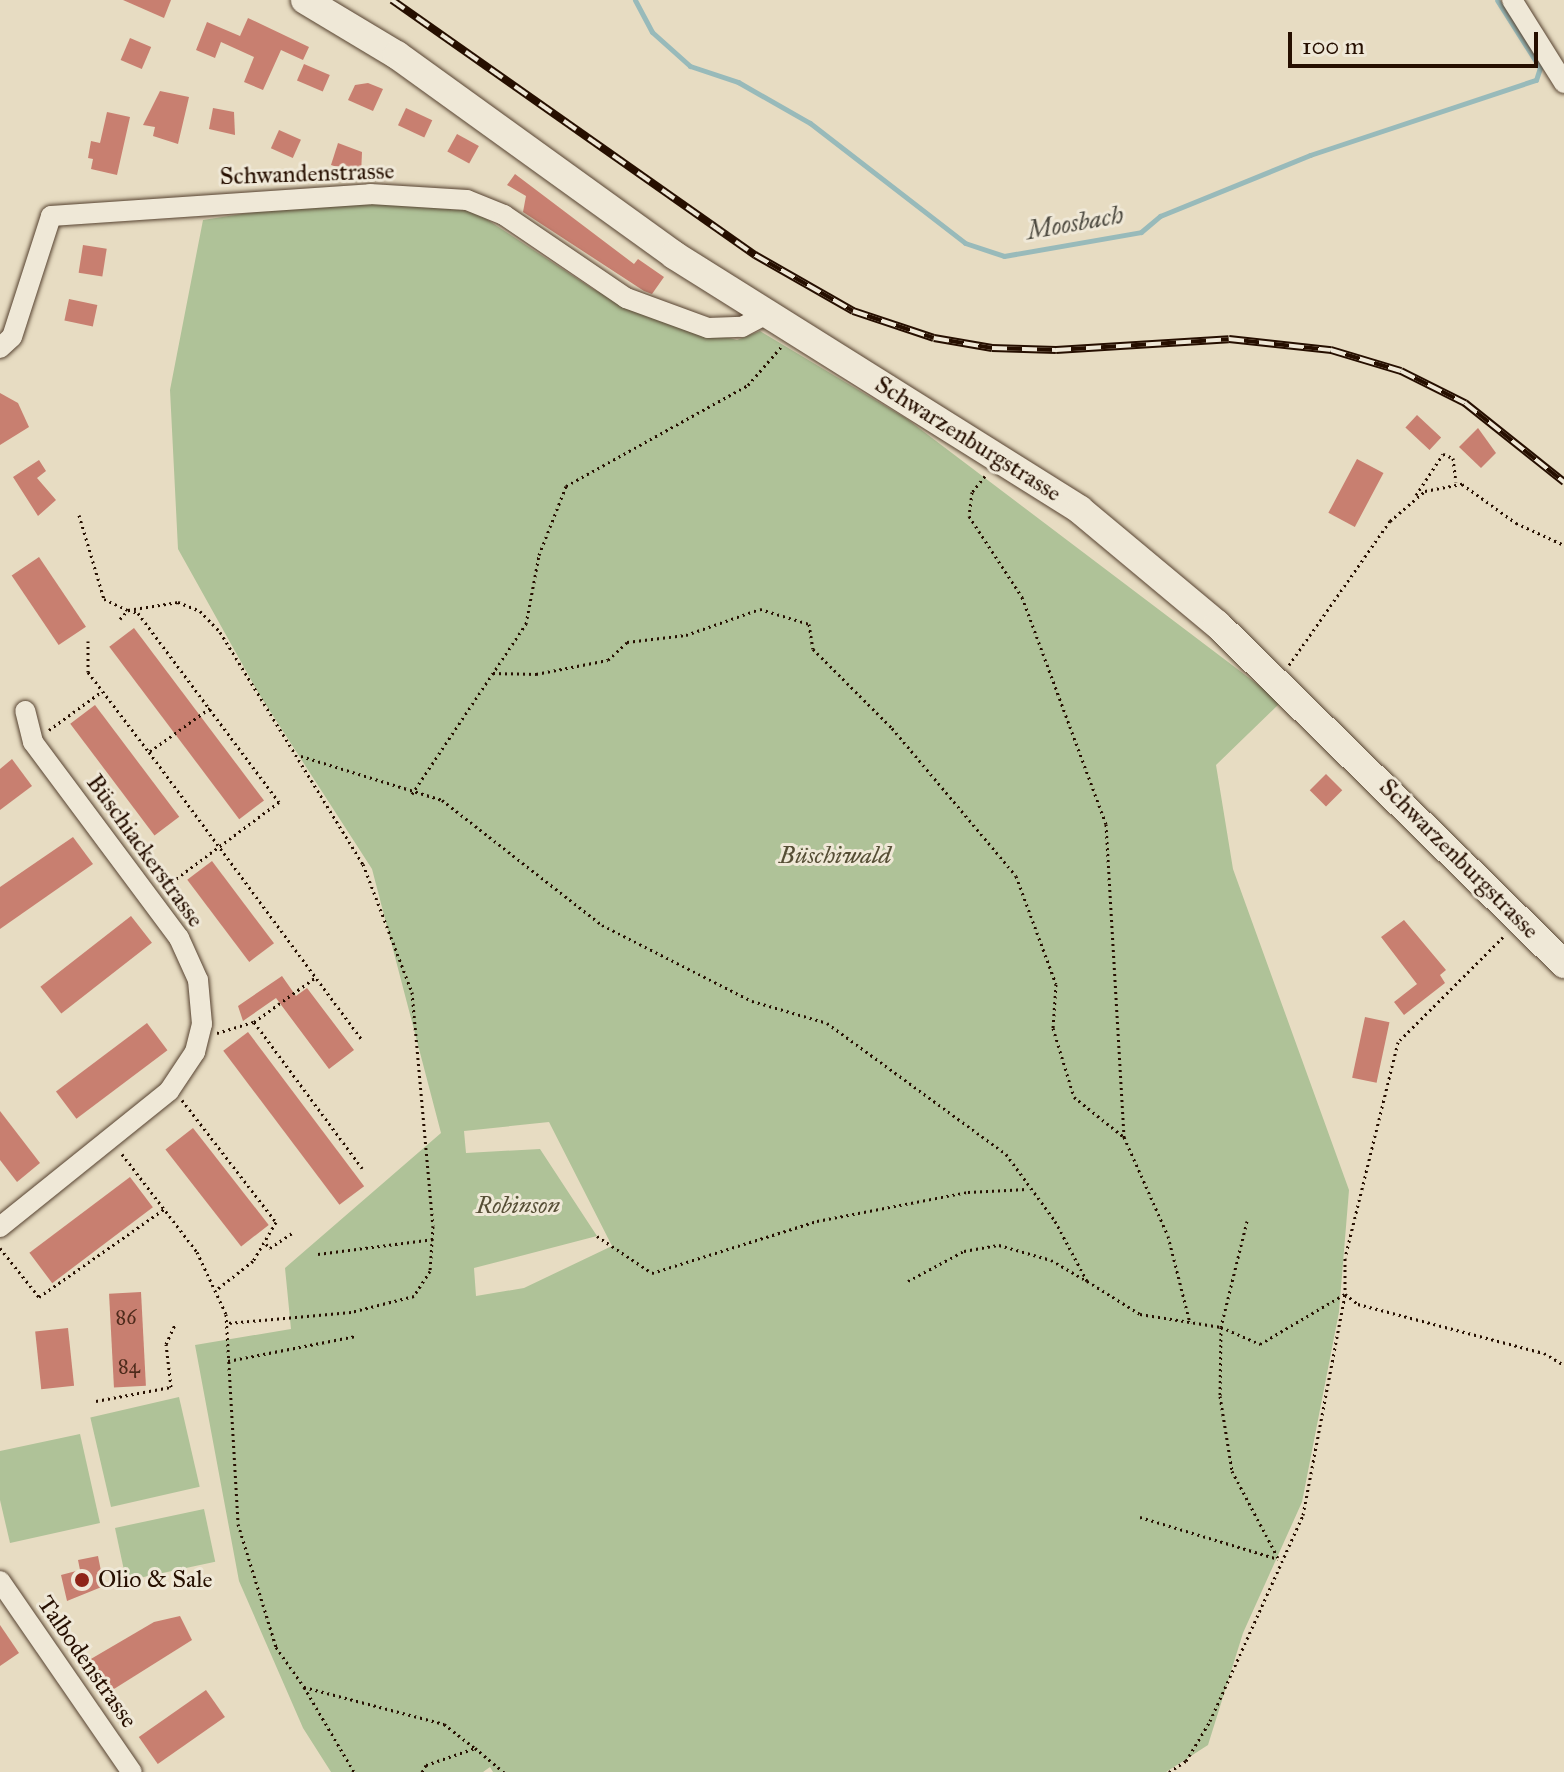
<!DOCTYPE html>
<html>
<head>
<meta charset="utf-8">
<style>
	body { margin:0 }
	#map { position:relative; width:1564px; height:1772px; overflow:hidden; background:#e7dcc2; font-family:"IM FELL Great Primer",serif }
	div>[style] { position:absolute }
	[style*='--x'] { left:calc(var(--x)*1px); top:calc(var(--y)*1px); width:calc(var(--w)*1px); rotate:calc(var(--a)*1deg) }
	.green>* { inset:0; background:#afc298; transform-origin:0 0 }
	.stream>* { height:5px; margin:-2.5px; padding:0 2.5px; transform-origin:2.5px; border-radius:2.5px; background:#98baba }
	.building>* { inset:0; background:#c87f70; transform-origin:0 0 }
	.path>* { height:3px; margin-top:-1.5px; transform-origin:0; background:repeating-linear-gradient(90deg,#260f00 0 2px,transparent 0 6px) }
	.roads { filter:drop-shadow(0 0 2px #564230) drop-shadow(0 0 2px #564230) }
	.minor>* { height:20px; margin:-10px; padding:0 10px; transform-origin:10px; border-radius:10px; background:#efe8d7 }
	.secondary>* { height:28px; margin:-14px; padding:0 14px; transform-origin:14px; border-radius:14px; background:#efe8d7 }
	.rail>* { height:8px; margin-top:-4px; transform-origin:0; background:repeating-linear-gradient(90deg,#efe8d7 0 15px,#260f00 0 30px); box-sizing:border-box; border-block:2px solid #260f00 }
	.dots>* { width:22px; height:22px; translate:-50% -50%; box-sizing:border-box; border:4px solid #efe8d7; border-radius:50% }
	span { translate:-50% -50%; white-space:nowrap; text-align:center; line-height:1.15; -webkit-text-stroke:6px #efe8d7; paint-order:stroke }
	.number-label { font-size:20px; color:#4e2b1c }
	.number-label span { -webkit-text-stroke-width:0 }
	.street-label { font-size:24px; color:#260f00 }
	.park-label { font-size:24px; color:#564e35; font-style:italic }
	.poi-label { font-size:24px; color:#260f00 }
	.left { translate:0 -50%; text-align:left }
	.water-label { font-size:26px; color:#4e4b41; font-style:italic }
	.scale { position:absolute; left:1288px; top:32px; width:250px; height:36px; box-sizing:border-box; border:4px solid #260f00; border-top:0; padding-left:10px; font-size:24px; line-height:28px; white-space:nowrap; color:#260f00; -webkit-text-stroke:6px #efe8d7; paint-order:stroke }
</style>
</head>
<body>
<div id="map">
	<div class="green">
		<i style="clip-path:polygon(evenodd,332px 200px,474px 211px,593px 289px,648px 316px,737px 340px,760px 331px,907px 419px,1281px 702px,1216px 765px,1233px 869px,1349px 1190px,1339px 1312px,1302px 1502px,1243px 1633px,1208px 1745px,1166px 1772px,493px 1772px,490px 1767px,483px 1772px,331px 1772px,303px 1728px,239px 1581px,195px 1345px,291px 1329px,285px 1268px,441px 1133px,372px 869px,259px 694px,178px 549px,170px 390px,203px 220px,332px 200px,549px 1122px,612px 1246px,524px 1288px,476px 1296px,474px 1268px,597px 1236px,540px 1149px,466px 1153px,464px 1131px,549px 1122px)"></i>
		<i style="left:179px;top:1397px;width:92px;height:91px;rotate:77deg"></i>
		<i style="clip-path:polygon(80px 1434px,100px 1523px,10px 1543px,0 1500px,0 1451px)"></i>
		<i style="left:204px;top:1509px;width:54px;height:91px;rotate:78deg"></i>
	</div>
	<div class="stream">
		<i style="--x:635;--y:0;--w:36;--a:62"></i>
		<i style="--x:652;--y:32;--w:51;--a:41.8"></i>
		<i style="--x:690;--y:66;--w:51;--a:18.4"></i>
		<i style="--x:738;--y:82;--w:83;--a:29.7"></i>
		<i style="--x:810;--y:123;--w:196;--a:37.7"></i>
		<i style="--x:965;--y:243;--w:41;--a:18.4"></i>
		<i style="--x:1004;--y:256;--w:139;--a:-9.9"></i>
		<i style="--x:1141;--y:232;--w:25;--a:-40"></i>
		<i style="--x:1160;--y:216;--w:162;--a:-22.1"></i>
		<i style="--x:1310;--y:155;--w:238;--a:-18.4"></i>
		<i style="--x:1536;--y:80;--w:13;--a:-72"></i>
		<i style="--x:1540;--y:68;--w:80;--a:-122.3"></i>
	</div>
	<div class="building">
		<i style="clip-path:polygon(123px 0,171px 0,164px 18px)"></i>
		<i style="clip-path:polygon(248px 18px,309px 47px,303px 60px,281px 50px,263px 90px,244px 82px,254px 57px,221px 42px,215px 58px,196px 50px,207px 22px,240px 36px)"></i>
		<i style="left:130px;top:38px;width:23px;height:24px;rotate:23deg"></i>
		<i style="left:304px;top:64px;width:28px;height:18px;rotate:23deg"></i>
		<i style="clip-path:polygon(368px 83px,383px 89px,373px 111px,348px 100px,355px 85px)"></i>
		<i style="clip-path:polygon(160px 91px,189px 97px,178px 144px,153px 136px,155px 127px,143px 125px)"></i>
		<i style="clip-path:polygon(213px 108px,234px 112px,235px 135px,209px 129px)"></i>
		<i style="left:406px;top:108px;width:29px;height:19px;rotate:25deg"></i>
		<i style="clip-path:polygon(107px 112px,130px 117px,117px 175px,91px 169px,93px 159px,88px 158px,91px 141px,100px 143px)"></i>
		<i style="left:279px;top:130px;width:24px;height:20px;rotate:24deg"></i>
		<i style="left:457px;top:134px;width:25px;height:20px;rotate:29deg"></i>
		<i style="clip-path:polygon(338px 143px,362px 152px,361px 175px,331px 165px)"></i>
		<i style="clip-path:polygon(515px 174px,634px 264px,638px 259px,664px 277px,652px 294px,644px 291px,523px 212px,526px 196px,507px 185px)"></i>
		<i style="left:83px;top:245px;width:24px;height:28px;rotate:9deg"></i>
		<i style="left:69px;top:299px;width:29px;height:22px;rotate:12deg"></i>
		<i style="clip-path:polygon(0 393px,18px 403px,29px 427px,0 445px)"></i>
		<i style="left:1417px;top:415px;width:33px;height:17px;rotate:43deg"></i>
		<i style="clip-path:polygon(1478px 428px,1496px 453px,1481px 468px,1459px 447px)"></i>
		<i style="left:1357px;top:459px;width:30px;height:61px;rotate:28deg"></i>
		<i style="clip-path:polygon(39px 460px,46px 471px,37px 478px,56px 500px,38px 516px,13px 477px)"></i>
		<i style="left:39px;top:557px;width:84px;height:33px;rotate:56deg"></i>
		<i style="left:134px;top:628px;width:216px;height:31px;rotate:53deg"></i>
		<i style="left:95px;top:705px;width:140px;height:31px;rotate:53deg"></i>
		<i style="clip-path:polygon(12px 759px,32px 786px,0 810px,0 769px)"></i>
		<i style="left:1326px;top:774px;width:23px;height:23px;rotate:45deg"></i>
		<i style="clip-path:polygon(73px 837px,93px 864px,0 929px,0 887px)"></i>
		<i style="left:212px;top:861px;width:103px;height:31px;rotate:53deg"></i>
		<i style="left:131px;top:916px;width:34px;height:115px;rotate:52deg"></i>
		<i style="clip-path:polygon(1404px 920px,1446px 970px,1440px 975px,1445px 983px,1404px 1015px,1394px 1002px,1417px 984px,1381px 937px)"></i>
		<i style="clip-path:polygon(282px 976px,296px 996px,307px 988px,354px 1050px,329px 1069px,276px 998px,243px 1021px,238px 1006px)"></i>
		<i style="left:1365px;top:1017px;width:25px;height:62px;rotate:12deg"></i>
		<i style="left:147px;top:1023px;width:34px;height:114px;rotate:53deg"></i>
		<i style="left:248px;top:1032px;width:193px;height:31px;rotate:53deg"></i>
		<i style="clip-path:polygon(0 1111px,40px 1163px,17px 1182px,0 1160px)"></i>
		<i style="left:193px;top:1128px;width:123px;height:35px;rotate:52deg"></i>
		<i style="left:130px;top:1177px;width:38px;height:126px;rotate:53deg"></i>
		<i style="left:141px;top:1292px;width:94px;height:32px;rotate:87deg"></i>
		<i style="left:68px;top:1328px;width:58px;height:33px;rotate:84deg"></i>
		<i style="clip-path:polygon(98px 1556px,104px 1586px,67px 1601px,61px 1575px,80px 1570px,78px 1560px)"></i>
		<i style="clip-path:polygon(180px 1616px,192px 1640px,106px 1694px,84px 1663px,154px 1622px)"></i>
		<i style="clip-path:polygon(0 1625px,19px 1653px,0 1666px)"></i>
		<i style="left:206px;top:1690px;width:33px;height:82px;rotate:55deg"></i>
	</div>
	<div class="path">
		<i style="--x:985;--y:476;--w:21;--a:129"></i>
		<i style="--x:972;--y:492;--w:24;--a:97"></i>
		<i style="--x:969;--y:516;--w:97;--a:56.8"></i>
		<i style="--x:1022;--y:597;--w:242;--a:69.7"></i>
		<i style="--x:1106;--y:824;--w:314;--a:86.7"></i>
		<i style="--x:1124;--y:1137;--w:108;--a:66"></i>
		<i style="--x:1168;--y:1236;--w:90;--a:75.8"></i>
		<i style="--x:1416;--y:495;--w:49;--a:-56.6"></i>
		<i style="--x:1443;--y:454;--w:11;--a:22"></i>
		<i style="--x:1453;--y:458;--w:24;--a:83"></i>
		<i style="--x:79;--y:515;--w:88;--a:73.4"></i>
		<i style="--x:104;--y:599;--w:26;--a:25"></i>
		<i style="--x:128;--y:610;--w:51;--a:-9.1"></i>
		<i style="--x:178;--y:602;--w:24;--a:22"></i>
		<i style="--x:200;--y:611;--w:29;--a:46"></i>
		<i style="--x:220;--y:632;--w:273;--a:58.4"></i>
		<i style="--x:363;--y:864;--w:137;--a:69.1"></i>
		<i style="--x:412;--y:992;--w:235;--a:84.9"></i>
		<i style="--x:433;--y:1226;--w:45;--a:93.8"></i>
		<i style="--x:430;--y:1271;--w:30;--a:123"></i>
		<i style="--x:414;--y:1296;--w:65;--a:165.7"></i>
		<i style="--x:351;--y:1312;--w:124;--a:174.9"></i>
		<i style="--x:120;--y:619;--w:12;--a:-48"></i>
		<i style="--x:128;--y:610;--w:10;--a:17"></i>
		<i style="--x:138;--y:613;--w:236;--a:53.3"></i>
		<i style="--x:279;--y:802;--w:142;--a:143.3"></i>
		<i style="--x:88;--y:641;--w:31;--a:90"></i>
		<i style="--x:88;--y:672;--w:101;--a:52.7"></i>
		<i style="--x:1289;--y:665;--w:176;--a:-55"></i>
		<i style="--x:1390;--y:521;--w:46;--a:-40.6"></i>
		<i style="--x:1425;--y:491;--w:38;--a:-11"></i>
		<i style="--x:1462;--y:484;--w:67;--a:35.8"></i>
		<i style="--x:1516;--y:523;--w:53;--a:24.6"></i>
		<i style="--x:493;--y:673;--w:43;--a:1.3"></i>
		<i style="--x:536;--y:674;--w:73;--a:-11"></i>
		<i style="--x:608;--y:660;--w:26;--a:-43"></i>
		<i style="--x:627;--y:642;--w:59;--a:-6.8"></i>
		<i style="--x:686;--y:635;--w:78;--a:-19.4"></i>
		<i style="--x:760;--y:609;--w:51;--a:17"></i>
		<i style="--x:809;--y:624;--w:25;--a:81"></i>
		<i style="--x:813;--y:649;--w:112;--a:45"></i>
		<i style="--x:892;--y:728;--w:193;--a:50"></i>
		<i style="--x:1016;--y:876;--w:115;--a:69.7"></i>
		<i style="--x:1056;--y:984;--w:44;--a:93.9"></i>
		<i style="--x:1053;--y:1028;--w:72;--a:73.1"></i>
		<i style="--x:1074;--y:1097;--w:64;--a:38.7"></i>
		<i style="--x:210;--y:708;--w:75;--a:144.2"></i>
		<i style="--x:149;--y:752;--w:357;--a:53.5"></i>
		<i style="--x:49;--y:730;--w:64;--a:-36.2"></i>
		<i style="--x:301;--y:756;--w:148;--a:17.3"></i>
		<i style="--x:442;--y:800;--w:203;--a:38"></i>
		<i style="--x:602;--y:925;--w:168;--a:26.9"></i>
		<i style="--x:752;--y:1001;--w:78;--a:16.3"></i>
		<i style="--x:827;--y:1023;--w:222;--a:36.2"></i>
		<i style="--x:1006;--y:1154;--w:83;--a:53.8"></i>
		<i style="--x:1055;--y:1221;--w:68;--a:61.9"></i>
		<i style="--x:1087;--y:1281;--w:62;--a:31.9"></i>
		<i style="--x:1140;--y:1314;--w:82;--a:9.1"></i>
		<i style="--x:1221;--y:1327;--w:43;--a:23.6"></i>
		<i style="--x:1260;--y:1344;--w:99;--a:-30.5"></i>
		<i style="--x:412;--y:794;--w:205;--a:-56.2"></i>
		<i style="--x:526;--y:624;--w:70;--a:-79.3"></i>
		<i style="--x:539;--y:555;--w:74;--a:-68.6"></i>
		<i style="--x:566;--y:486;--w:208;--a:-29"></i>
		<i style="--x:748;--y:385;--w:50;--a:-49"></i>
		<i style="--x:1503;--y:937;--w:148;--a:135"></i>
		<i style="--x:1398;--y:1042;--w:222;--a:103.8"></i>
		<i style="--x:1345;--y:1258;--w:36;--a:90"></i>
		<i style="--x:1345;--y:1294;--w:16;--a:38"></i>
		<i style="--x:1358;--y:1304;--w:192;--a:14.8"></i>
		<i style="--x:1544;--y:1353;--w:23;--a:31"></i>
		<i style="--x:254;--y:1022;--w:182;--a:53.5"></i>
		<i style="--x:217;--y:1033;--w:39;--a:-17"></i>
		<i style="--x:254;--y:1022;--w:77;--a:-36"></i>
		<i style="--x:182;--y:1100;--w:154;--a:52.4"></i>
		<i style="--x:276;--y:1222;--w:45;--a:120.5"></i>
		<i style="--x:253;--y:1261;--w:47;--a:141.9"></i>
		<i style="--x:122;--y:1154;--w:123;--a:52.6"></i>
		<i style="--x:197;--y:1252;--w:68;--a:64.9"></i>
		<i style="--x:226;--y:1314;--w:210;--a:86.7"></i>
		<i style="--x:238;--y:1524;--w:129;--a:72.8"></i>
		<i style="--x:276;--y:1647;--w:49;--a:55"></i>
		<i style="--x:304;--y:1687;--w:145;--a:14.8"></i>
		<i style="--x:444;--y:1724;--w:39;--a:38"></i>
		<i style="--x:1247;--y:1221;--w:109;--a:103.8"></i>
		<i style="--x:1221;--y:1327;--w:69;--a:90.8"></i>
		<i style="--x:1220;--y:1396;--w:76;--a:80.9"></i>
		<i style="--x:1232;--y:1471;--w:98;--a:62.1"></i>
		<i style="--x:597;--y:1236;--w:66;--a:33.9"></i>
		<i style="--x:652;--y:1273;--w:173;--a:-17.5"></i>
		<i style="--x:817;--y:1221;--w:154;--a:-10.9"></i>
		<i style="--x:968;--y:1192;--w:59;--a:-2.9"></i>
		<i style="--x:266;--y:1244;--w:6;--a:45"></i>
		<i style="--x:270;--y:1248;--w:29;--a:-34"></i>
		<i style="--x:0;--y:1248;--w:63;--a:51.5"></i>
		<i style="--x:39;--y:1297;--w:153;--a:-35.1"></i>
		<i style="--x:318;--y:1254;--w:117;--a:-7.4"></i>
		<i style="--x:908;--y:1281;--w:64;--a:-28.2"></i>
		<i style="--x:964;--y:1251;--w:36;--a:-10"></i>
		<i style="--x:999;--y:1245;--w:54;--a:16.1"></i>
		<i style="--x:1051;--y:1260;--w:42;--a:30.3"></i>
		<i style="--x:228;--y:1361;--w:129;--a:-11.1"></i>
		<i style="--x:96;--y:1401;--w:76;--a:-10.6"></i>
		<i style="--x:171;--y:1387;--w:43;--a:-96.6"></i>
		<i style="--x:166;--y:1344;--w:21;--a:-65"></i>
		<i style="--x:1140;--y:1517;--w:144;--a:16.9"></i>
		<i style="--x:304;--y:1687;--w:99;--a:59.5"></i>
		<i style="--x:422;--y:1772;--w:8;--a:-60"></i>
		<i style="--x:426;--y:1765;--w:52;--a:-19.1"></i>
		<i style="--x:475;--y:1748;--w:38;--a:40"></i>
		<i style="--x:1169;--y:1772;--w:20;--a:-33"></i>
		<i style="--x:1186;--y:1761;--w:47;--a:-59"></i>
		<i style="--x:1210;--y:1721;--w:226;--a:-65.7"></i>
		<i style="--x:1303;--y:1515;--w:225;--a:-79.2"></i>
	</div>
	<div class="roads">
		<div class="minor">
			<i style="--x:1512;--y:0;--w:98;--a:57.9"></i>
			<i style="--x:0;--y:348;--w:16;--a:-43"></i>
			<i style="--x:12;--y:337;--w:127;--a:-72.1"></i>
			<i style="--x:51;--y:216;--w:320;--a:-3.9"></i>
			<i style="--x:370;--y:194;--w:97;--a:3.5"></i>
			<i style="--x:467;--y:200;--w:40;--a:22"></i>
			<i style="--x:504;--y:215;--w:148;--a:34.2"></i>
			<i style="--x:626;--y:298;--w:87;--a:20.1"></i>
			<i style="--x:708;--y:328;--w:34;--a:-2"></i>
			<i style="--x:742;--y:327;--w:27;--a:-28"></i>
			<i style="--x:0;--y:1227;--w:217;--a:-38.8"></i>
			<i style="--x:169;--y:1091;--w:47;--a:-56.3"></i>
			<i style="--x:195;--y:1052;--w:29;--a:-76"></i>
			<i style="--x:202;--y:1024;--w:44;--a:-95.2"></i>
			<i style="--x:198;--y:980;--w:46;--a:-114.3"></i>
			<i style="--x:179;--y:938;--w:244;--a:-126.7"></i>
			<i style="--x:33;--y:742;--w:32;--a:-104"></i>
			<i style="--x:0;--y:1581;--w:232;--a:55.4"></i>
		</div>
		<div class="secondary">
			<i style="--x:305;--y:0;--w:107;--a:30.9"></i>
			<i style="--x:397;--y:55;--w:342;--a:35.8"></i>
			<i style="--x:674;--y:255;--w:479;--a:32.1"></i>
			<i style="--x:1080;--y:510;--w:178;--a:39.8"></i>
			<i style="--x:1217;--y:624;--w:486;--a:44.4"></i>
		</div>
	</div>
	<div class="rail">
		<i style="--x:392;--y:0;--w:444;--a:35.1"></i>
		<i style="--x:755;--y:255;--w:113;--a:29.7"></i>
		<i style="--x:853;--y:311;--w:85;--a:18.4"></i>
		<i style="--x:934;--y:338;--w:59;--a:9.8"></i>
		<i style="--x:992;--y:348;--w:64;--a:1.8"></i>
		<i style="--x:1056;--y:350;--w:173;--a:-3.6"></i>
		<i style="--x:1229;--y:339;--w:103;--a:6.2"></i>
		<i style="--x:1331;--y:350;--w:73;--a:16.7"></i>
		<i style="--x:1401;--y:371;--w:72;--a:26.6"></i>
		<i style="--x:1465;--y:403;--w:127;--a:38.6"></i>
	</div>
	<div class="dots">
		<i style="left:82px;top:1580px;background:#8f2418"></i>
	</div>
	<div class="number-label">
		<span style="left:126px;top:1317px">86</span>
		<span style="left:129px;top:1366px">84</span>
	</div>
	<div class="street-label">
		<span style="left:307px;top:174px;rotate:-2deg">Schwandenstrasse</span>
		<span style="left:968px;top:439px;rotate:32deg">Schwarzenburgstrasse</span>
		<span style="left:145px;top:851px;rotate:54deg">Büschiackerstrasse</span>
		<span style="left:1459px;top:859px;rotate:45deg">Schwarzenburgstrasse</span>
		<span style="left:87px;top:1662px;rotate:55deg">Talbodenstrasse</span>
	</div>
	<div class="park-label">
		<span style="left:835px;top:856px">Büschiwald</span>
		<span style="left:518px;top:1206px">Robinson</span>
	</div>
	<div class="poi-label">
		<span class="left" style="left:98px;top:1580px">Olio &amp; Sale</span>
	</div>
	<div class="water-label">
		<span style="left:1075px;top:223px;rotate:-10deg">Moosbach</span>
	</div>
	<div class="scale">100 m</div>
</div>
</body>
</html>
